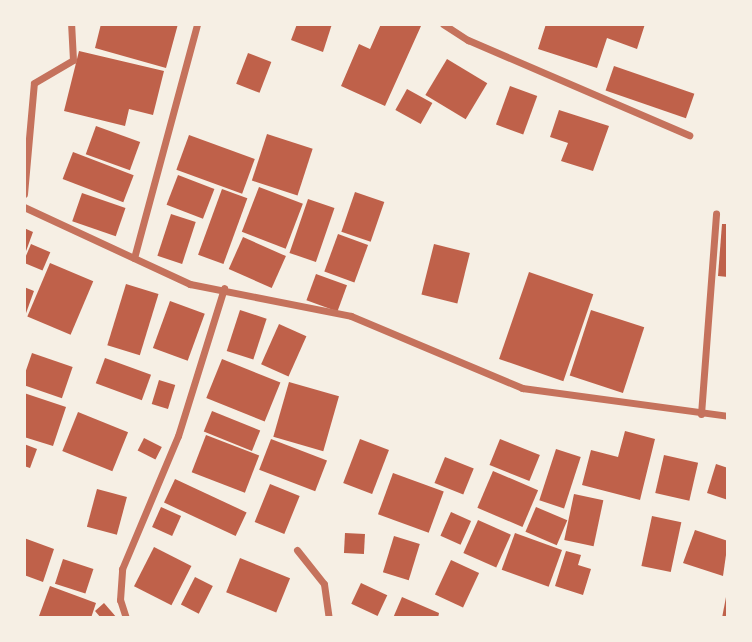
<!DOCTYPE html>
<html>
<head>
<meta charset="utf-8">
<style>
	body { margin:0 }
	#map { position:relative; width:752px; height:642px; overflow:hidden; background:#f6efe4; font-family:Mulish,sans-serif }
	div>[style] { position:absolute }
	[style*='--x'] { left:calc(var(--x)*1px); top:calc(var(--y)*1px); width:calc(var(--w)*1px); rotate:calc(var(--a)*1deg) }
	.building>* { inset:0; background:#bf614a; transform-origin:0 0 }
	.minor>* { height:7px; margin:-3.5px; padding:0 3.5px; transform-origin:3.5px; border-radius:3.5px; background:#c5725c }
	span { translate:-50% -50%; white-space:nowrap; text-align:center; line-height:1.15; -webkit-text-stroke:5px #f6efe4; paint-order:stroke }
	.frame { position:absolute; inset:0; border:26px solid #f6efe4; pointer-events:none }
</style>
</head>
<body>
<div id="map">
	<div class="building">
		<i style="clip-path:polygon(101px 24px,178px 24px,166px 68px,95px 48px)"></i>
		<i style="clip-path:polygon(297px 24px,332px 24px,323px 52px,291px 40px)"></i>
		<i style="clip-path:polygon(381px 24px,421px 26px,385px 106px,341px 86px,359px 44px,370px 49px)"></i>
		<i style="clip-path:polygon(546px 24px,645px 24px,637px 49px,607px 38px,597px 68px,538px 49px)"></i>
		<i style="clip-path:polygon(79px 51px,164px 71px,153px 115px,129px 109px,125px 126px,64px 111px)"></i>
		<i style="left:248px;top:53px;width:25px;height:33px;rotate:21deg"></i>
		<i style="left:447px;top:59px;width:47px;height:42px;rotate:31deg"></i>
		<i style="left:614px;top:66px;width:85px;height:26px;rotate:19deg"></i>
		<i style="left:510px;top:86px;width:29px;height:41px;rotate:20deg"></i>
		<i style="left:407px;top:89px;width:29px;height:24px;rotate:29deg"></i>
		<i style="clip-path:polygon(559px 110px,609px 126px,593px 171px,561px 161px,568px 143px,550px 137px)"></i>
		<i style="left:96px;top:126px;width:47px;height:30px;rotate:20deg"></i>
		<i style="left:267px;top:134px;width:48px;height:49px;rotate:18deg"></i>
		<i style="left:189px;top:135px;width:70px;height:37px;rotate:20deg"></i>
		<i style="left:73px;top:152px;width:65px;height:29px;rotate:21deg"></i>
		<i style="left:178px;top:175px;width:39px;height:32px;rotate:21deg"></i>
		<i style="left:259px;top:187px;width:47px;height:48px;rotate:21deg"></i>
		<i style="left:222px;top:189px;width:27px;height:70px;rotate:20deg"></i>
		<i style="left:355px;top:192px;width:31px;height:42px;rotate:19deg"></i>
		<i style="left:82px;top:193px;width:46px;height:30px;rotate:19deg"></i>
		<i style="left:308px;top:199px;width:28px;height:57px;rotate:19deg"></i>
		<i style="left:171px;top:214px;width:26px;height:44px;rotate:18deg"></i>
		<i style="clip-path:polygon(722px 224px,728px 224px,728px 277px,718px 276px)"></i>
		<i style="clip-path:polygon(24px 228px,33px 232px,25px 254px,24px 254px)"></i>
		<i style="left:338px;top:234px;width:32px;height:40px;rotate:20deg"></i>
		<i style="left:243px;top:237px;width:47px;height:35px;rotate:24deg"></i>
		<i style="left:31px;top:244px;width:21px;height:20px;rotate:23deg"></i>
		<i style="left:434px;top:244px;width:37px;height:52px;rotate:14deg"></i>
		<i style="left:50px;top:263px;width:47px;height:58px;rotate:23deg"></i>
		<i style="left:529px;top:272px;width:68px;height:92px;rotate:19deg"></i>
		<i style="left:316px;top:274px;width:33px;height:28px;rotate:20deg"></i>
		<i style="left:126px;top:284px;width:34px;height:64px;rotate:17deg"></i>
		<i style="clip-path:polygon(24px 287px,34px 291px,25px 316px,24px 316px)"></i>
		<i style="left:170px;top:301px;width:37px;height:50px;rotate:20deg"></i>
		<i style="left:240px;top:310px;width:28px;height:43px;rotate:18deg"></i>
		<i style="left:591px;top:310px;width:56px;height:69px;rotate:18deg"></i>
		<i style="left:279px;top:324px;width:30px;height:44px;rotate:24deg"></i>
		<i style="left:32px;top:353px;width:43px;height:33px;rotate:19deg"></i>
		<i style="left:105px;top:358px;width:49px;height:27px;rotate:20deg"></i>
		<i style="left:222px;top:359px;width:63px;height:42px;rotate:22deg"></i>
		<i style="left:159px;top:380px;width:17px;height:25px;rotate:17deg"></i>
		<i style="left:289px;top:382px;width:52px;height:57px;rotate:16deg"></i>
		<i style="clip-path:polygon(24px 393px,66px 407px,53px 446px,24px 437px)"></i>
		<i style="left:212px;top:411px;width:52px;height:22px;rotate:22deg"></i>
		<i style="left:78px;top:412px;width:54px;height:42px;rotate:22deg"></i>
		<i style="clip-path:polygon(625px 431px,655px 439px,640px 500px,582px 485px,591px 450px,618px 457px)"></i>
		<i style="left:206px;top:435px;width:57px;height:40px;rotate:21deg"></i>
		<i style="left:144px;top:438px;width:20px;height:14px;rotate:27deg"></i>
		<i style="left:271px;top:439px;width:60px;height:33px;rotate:21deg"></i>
		<i style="left:360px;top:439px;width:31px;height:47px;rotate:21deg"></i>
		<i style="left:500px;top:439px;width:43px;height:28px;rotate:22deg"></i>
		<i style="clip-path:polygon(24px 444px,37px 449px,30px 468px,24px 466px)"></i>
		<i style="left:556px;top:449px;width:26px;height:54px;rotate:18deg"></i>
		<i style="left:664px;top:455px;width:35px;height:39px;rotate:13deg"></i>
		<i style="left:445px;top:457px;width:31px;height:28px;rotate:22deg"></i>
		<i style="clip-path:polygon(716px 464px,728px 468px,728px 500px,707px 493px)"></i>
		<i style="left:493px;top:471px;width:49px;height:40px;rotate:23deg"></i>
		<i style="left:393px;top:473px;width:54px;height:44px;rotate:20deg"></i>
		<i style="left:175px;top:479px;width:79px;height:26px;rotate:25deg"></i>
		<i style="left:270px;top:484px;width:32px;height:41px;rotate:22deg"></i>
		<i style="left:97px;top:489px;width:31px;height:39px;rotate:15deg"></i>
		<i style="left:574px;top:494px;width:30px;height:47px;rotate:12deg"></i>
		<i style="left:161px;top:507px;width:22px;height:22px;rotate:24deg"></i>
		<i style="left:536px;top:507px;width:34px;height:27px;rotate:23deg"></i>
		<i style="left:451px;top:512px;width:22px;height:26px;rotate:24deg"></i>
		<i style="left:652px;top:516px;width:30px;height:51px;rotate:12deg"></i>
		<i style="left:478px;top:520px;width:36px;height:36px;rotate:24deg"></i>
		<i style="clip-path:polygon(695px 530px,728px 541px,723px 576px,683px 563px)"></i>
		<i style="left:345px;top:533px;width:20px;height:20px;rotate:3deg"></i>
		<i style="left:515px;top:533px;width:50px;height:39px;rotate:20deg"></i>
		<i style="left:394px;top:536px;width:27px;height:38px;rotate:17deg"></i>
		<i style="clip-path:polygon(24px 538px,54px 549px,43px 582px,24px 575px)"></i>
		<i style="left:154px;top:547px;width:42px;height:44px;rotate:27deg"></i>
		<i style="clip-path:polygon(566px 551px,581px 555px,578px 565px,591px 569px,583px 595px,555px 586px)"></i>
		<i style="left:240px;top:558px;width:54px;height:37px;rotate:22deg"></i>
		<i style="left:63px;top:559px;width:32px;height:26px;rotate:18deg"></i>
		<i style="left:451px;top:560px;width:31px;height:38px;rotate:25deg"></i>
		<i style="left:195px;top:577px;width:20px;height:31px;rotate:27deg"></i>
		<i style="left:361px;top:583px;width:29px;height:23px;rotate:25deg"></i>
		<i style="clip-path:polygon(50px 586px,96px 603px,91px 618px,39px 616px)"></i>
		<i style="clip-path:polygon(402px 597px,439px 613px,438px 618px,393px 618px)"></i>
		<i style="clip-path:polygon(726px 597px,728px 618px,722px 618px)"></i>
		<i style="clip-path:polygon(104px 603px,117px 618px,101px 618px,95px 611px)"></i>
	</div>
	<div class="minor">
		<i style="--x:443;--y:24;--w:30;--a:33"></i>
		<i style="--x:468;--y:40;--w:241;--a:23.3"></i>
		<i style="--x:24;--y:194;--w:111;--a:-84.9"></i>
		<i style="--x:34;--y:83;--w:45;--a:-30.5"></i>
		<i style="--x:73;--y:60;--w:36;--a:-93"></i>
		<i style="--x:24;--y:207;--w:183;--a:24.9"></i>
		<i style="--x:190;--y:284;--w:164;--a:11.2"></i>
		<i style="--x:351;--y:316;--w:186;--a:22.8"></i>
		<i style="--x:522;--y:388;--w:208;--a:7.7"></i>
		<i style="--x:134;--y:258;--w:242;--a:-74.9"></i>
		<i style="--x:701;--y:414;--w:201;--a:-85.7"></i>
		<i style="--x:297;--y:550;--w:43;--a:51.5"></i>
		<i style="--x:324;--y:584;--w:34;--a:82"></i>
		<i style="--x:126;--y:618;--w:19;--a:-108"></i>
		<i style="--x:120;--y:600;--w:31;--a:-86"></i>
		<i style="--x:122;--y:569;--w:144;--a:-67.2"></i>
		<i style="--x:178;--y:436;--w:155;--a:-72.7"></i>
	</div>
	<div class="frame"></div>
</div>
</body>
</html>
